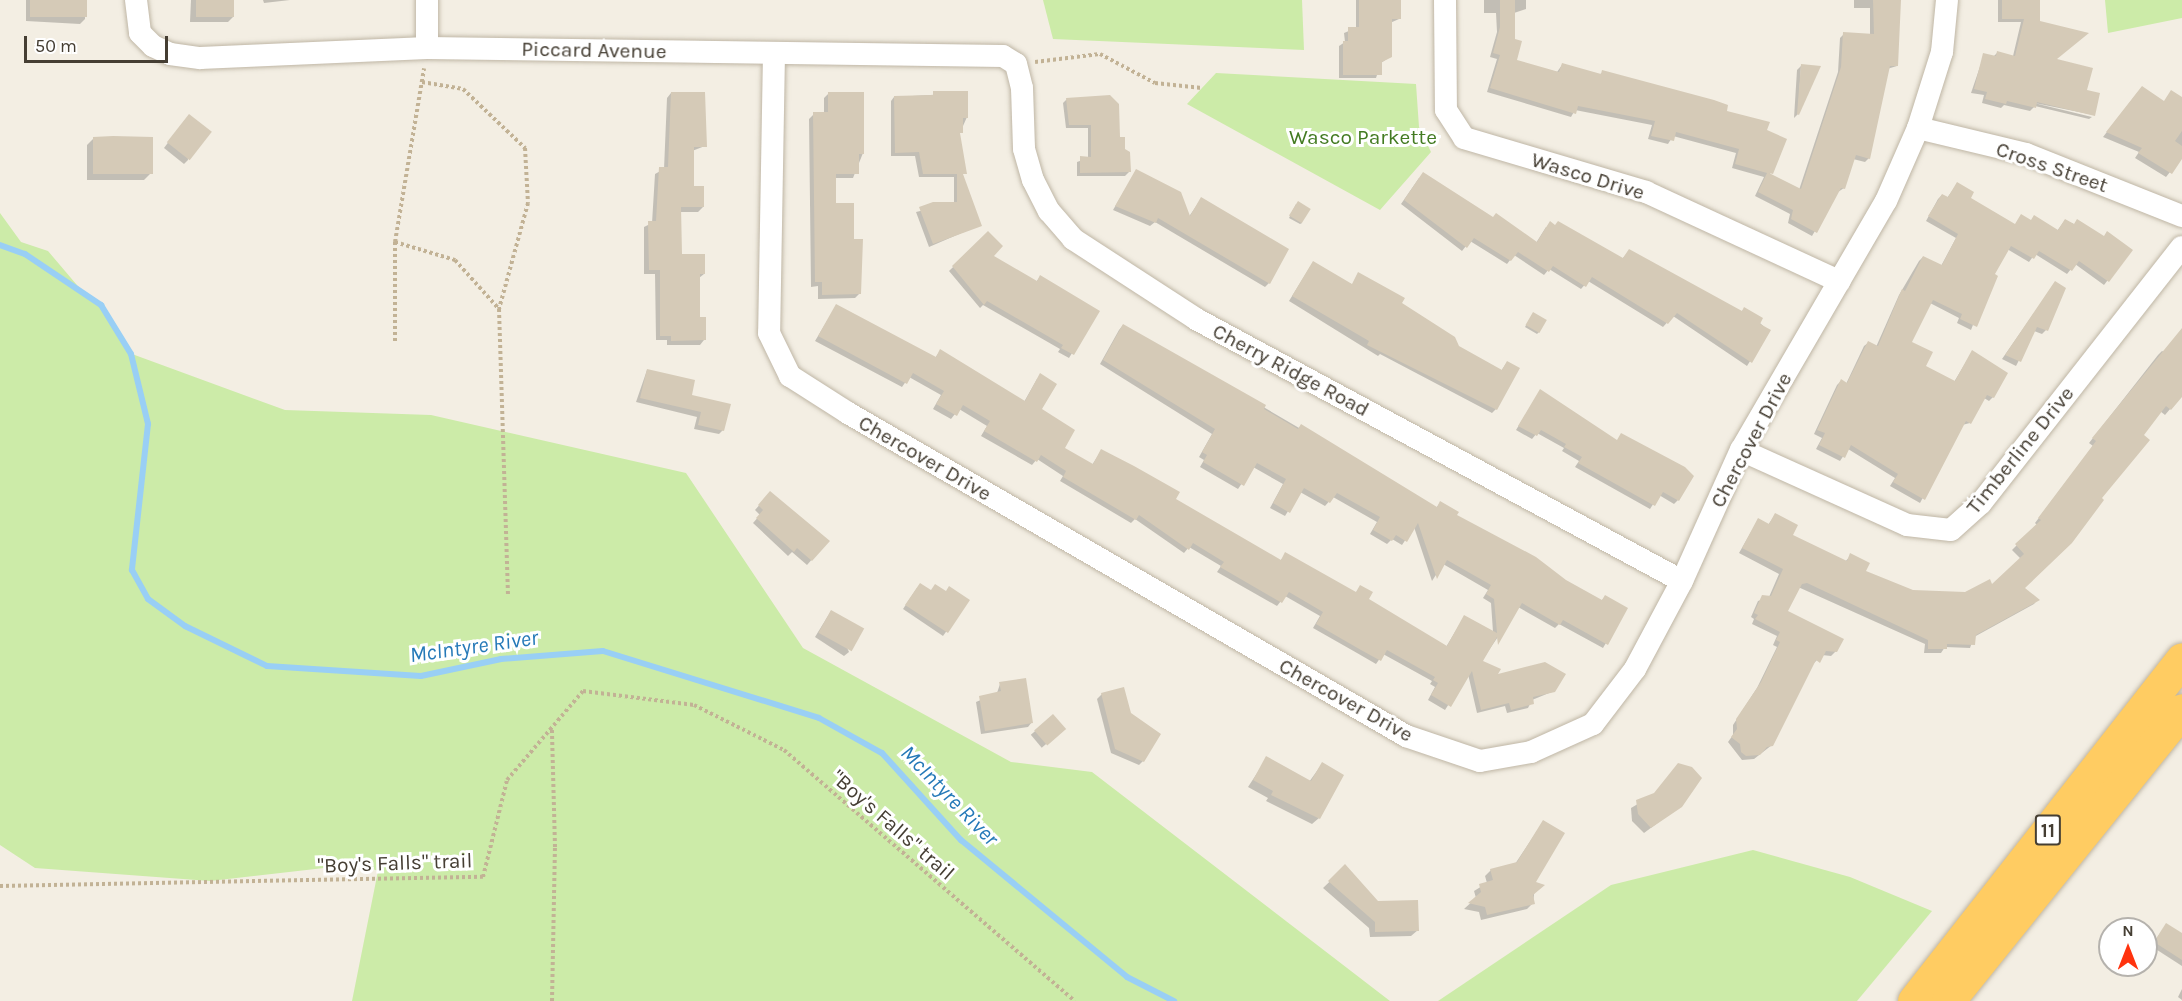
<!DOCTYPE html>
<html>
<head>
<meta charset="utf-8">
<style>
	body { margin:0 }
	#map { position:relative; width:2182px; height:1001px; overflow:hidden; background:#f3eee3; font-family:Karla,sans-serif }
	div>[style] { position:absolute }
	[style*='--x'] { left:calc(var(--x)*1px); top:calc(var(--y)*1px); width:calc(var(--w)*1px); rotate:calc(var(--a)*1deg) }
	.green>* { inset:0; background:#cceba8 }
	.shadow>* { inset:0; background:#0003; transform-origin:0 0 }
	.stream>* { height:6px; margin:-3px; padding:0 3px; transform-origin:3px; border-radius:3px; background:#99cff5 }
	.building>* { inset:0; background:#d5cab7; transform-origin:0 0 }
	.path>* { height:4px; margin-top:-2px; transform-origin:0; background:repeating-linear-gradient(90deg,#c2b295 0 3px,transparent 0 6px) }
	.roads { filter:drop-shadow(0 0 2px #bfb6a5) drop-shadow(0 0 2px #bfb6a5) }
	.minor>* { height:22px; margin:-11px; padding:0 11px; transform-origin:11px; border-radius:11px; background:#fff }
	.highway>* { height:33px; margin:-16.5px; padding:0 16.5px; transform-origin:16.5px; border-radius:16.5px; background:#ffcc62 }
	span { translate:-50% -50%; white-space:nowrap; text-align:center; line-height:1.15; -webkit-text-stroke:6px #fff; paint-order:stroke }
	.shield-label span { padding:2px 4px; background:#fff; border:2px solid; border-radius:4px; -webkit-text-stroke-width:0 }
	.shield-label { font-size:20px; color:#453e33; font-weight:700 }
	.street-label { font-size:21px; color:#453e33 }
	.park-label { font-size:21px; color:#437b22 }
	.water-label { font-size:22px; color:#2579b8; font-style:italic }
	.north { position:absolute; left:2098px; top:917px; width:60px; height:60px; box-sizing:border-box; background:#fff; border:2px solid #b5b2ad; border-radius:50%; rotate:0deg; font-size:16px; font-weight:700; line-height:24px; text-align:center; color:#453e33 }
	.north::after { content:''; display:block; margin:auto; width:21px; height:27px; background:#ff330e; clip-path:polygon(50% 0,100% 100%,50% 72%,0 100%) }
	.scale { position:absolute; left:24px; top:36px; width:144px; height:27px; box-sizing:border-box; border:3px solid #453e33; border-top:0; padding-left:8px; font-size:18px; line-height:21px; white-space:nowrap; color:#453e33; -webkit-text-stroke:4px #fff; paint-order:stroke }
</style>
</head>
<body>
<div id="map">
	<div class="green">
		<i style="clip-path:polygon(1043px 0,1302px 0,1304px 50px,1053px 39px)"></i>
		<i style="clip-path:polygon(2105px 0,2182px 0,2182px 18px,2108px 33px)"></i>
		<i style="clip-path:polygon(1216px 73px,1416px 84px,1419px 127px,1431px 152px,1380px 210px,1187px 104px)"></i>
		<i style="clip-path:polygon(0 213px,21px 242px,48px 251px,82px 291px,101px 305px,132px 354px,285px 410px,431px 415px,686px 473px,803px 648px,1011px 762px,1092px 772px,1390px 1001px,352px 1001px,378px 871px,359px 864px,210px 881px,35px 868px,0 845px)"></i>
		<i style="clip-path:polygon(1753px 850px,1850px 877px,1932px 911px,1857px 1001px,1438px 1001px,1611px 885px)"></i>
	</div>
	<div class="shadow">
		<i style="clip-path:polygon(26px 0,85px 0,85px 19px,80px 24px,26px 21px)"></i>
		<i style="clip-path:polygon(191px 0,234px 0,233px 17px,228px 22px,190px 22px)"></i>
		<i style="clip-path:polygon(263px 0,290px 0,264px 3px)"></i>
		<i style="clip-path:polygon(1356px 0,1399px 0,1399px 19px,1390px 23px,1391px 56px,1381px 63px,1376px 78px,1339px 78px,1339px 46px,1345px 42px,1344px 33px,1356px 28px)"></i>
		<i style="clip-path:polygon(1484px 0,1526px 0,1526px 9px,1514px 13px,1515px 61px,1557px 72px,1562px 65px,1599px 75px,1603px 72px,1725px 112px,1766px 131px,1770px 176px,1799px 190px,1838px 72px,1840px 38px,1844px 34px,1870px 36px,1870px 8px,1854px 8px,1854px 0,1898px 0,1897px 66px,1887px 69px,1869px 158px,1865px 162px,1853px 159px,1844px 188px,1838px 192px,1812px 236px,1788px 223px,1790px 214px,1755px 196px,1764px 177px,1732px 168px,1736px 153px,1673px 136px,1668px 144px,1648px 139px,1652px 125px,1575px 110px,1571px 117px,1487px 92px,1497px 59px,1490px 57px,1497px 32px,1496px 13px,1484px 13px)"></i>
		<i style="clip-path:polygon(1998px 0,2038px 0,2038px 22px,2054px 60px,2085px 91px,2094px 115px,2030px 102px,2092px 117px,2089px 119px,2035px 106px,2030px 111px,2004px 105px,2001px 108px,1982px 103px,1984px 95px,1971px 93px,1984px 55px,1993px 57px,1997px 53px,2013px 56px,2021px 22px,1998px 22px)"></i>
		<i style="clip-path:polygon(1801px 66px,1798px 114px,1794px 118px,1797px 70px)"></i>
		<i style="clip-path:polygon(2138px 92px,2163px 102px,2182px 99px,2182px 157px,2166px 177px,2135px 158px,2139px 152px,2103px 137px)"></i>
		<i style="clip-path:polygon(671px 93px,705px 146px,692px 151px,692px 187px,703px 207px,698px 212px,680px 212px,680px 256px,704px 274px,699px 278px,699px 318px,704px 340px,700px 345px,667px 345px,667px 340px,656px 340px,655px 274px,644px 274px,644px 227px,652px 223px,655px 174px,664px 169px,667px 98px)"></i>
		<i style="clip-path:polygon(829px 93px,863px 153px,853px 178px,834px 178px,834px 204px,853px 241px,860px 293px,855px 298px,818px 299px,818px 286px,811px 287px,809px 119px,814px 114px,824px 114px,824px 98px)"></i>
		<i style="clip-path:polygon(966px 93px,967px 117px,959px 135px,962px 176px,980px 225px,929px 247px,916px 212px,954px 203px,954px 177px,919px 177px,915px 156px,891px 156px,891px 101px,894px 97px)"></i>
		<i style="clip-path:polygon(1067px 99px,1118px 139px,1129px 172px,1125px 176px,1077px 176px,1077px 162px,1088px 158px,1088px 128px,1066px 128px,1063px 103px)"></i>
		<i style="clip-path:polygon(185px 120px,188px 160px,184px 164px,164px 148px)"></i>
		<i style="clip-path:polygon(94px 138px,151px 173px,144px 180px,87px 180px,87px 145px)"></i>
		<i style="clip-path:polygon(1136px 171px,1188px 218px,1201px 199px,1269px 283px,1265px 287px,1155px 222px,1150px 226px,1113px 210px)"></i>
		<i style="clip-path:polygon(1419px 178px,1536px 243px,1546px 227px,1622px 259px,1629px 251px,1741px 312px,1744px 309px,1769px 331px,1747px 366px,1673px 316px,1663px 327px,1588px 281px,1581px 289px,1549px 269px,1544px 275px,1514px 255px,1507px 264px,1470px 241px,1462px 251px,1401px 204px)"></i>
		<i style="clip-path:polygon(1957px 184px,1969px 198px,2014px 225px,2030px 221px,2057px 231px,2065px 220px,2131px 250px,2104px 285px,2075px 264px,2067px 274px,2035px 254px,2029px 262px,2007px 249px,1992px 275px,1971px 330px,1957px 323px,1959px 318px,1930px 303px,1910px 343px,1924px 366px,1954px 382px,1972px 352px,1993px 397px,1989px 401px,1984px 398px,1970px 423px,1962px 425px,1920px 503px,1890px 486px,1895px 478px,1848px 449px,1840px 461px,1816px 449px,1822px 438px,1814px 434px,1837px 385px,1841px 381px,1846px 384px,1864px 346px,1868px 343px,1876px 347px,1899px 295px,1919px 261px,1923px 257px,1941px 266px,1956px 238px,1926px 221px,1938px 199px,1942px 195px,1947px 198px)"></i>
		<i style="clip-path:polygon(1296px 204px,1302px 223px,1300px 224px,1289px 218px)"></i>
		<i style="clip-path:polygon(988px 233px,991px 256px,1036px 282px,1040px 277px,1098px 311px,1069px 358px,1058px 352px,1060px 349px,983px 305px,980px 308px,949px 271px)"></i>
		<i style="clip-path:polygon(1310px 267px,1400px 304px,1458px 347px,1501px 371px,1507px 362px,1496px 409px,1492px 413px,1380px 354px,1378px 356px,1289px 301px)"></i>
		<i style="clip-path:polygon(2055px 283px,2046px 330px,2042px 334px,2034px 331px,2016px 366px,2002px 359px)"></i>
		<i style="clip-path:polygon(836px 306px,935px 358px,940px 351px,1024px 402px,1037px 379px,1040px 409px,1063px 448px,1092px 465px,1101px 451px,1174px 500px,1280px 561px,1286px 554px,1355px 594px,1360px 587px,1367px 600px,1446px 647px,1464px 617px,1493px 632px,1491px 603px,1483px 598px,1488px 590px,1443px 564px,1432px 581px,1414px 527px,1402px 545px,1392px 539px,1387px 544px,1370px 534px,1377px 522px,1333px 497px,1325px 506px,1300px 492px,1285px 516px,1270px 508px,1283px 484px,1253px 467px,1238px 489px,1200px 467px,1204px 460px,1199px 457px,1212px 434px,1100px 364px,1119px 330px,1123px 325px,1436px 508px,1440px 503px,1455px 516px,1566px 581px,1601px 601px,1605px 597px,1626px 609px,1603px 648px,1559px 624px,1555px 628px,1518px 607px,1481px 662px,1495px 676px,1554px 691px,1532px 700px,1528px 708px,1507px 713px,1505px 706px,1477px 713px,1468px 674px,1445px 710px,1428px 700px,1435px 687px,1430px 684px,1432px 681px,1383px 654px,1376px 664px,1357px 653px,1313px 628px,1320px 616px,1285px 596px,1277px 606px,1217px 572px,1221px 566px,1189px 547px,1184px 553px,1135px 519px,1131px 523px,1060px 481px,1063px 476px,1037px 459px,1032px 465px,981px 436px,987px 426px,959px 409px,951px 419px,933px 409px,941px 395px,909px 377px,902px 387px,815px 341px)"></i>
		<i style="clip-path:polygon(1532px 315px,1539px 332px,1537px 334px,1525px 327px)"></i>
		<i style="clip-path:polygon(2182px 333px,2182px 395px,2165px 415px,2160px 411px,2023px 588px,2037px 600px,2034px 604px,1974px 637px,1970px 648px,1945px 647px,1941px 653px,1924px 653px,1925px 644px,1798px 587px,1786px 612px,1836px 651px,1831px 656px,1822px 655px,1812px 665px,1772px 745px,1754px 759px,1742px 760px,1728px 742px,1733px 735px,1733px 725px,1757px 688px,1777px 647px,1773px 645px,1777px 636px,1752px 624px,1754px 619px,1751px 617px,1758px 601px,1769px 597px,1779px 574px,1739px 553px,1758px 520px,1768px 525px,1775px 515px,1791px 535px,1845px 562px,1851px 555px,1864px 572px,1913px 592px,1966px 594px,1992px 586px,2021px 559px,2012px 550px,2037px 525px,2035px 523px,2093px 446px,2089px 443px,2158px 355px,2162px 351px,2166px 353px)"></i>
		<i style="clip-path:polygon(647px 370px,690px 396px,723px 430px,719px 434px,694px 429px,697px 417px,636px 402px)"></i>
		<i style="clip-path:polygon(1540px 391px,1617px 441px,1692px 476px,1678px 500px,1674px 504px,1659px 495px,1650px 509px,1575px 467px,1579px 461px,1562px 451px,1564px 448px,1537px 433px,1532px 439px,1516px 430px)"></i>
		<i style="clip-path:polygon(770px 493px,828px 541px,807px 565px,792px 552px,788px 556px,753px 523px,760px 515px,755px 510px)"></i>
		<i style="clip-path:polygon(917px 588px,968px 601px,943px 636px,903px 609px)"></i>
		<i style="clip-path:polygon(831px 611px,849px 652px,844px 656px,815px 637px)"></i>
		<i style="clip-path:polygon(1000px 684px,1032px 722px,1028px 727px,981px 734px,976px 702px,997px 693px)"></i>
		<i style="clip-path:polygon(1102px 694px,1143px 761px,1139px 765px,1111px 753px,1097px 699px)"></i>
		<i style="left:1053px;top:716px;width:17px;height:29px;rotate:50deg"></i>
		<i style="clip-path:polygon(1267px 758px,1309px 782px,1322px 764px,1319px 818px,1312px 824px,1266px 801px,1268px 798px,1248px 787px)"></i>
		<i style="clip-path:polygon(1653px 795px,1679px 807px,1644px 833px,1632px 821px,1631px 808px)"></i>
		<i style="clip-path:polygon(1543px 822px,1533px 903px,1527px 909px,1481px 920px,1479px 912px,1464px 909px,1476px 898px,1474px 891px,1487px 883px,1485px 876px,1491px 870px,1515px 864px)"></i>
		<i style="clip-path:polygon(1345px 867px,1378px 902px,1418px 930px,1411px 936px,1370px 937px,1369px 928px,1323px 888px)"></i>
		<i style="clip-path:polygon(2166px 925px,2182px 935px,2182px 966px,2151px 946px)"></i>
		<i style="clip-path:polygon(2182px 989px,2182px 1000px,2178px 997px)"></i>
	</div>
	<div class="stream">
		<i style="--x:0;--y:245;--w:27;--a:20"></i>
		<i style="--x:25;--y:254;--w:92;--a:33.9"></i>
		<i style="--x:101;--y:305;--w:57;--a:58.5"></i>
		<i style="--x:131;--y:354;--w:72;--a:76.3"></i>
		<i style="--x:148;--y:424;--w:147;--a:96.3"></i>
		<i style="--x:132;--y:570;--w:33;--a:61"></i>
		<i style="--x:148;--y:599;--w:46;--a:36.1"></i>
		<i style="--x:185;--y:626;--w:91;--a:26"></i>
		<i style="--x:267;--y:666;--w:154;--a:3.7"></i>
		<i style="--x:421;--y:676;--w:82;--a:-12"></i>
		<i style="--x:501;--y:659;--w:102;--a:-4.5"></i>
		<i style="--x:603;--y:651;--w:226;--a:17.2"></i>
		<i style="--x:819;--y:718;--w:72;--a:29.1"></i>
		<i style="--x:882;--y:753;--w:118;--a:47.8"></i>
		<i style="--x:961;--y:840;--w:215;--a:39.5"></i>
		<i style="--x:1127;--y:977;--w:53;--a:27.1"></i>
	</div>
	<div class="building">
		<i style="left:30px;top:0;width:57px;height:17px"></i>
		<i style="left:196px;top:0;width:38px;height:17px"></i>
		<i style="clip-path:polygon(1359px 0,1401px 0,1401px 19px,1392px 19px,1392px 57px,1382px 62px,1382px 75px,1343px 75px,1343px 41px,1348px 41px,1348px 27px,1359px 27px)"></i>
		<i style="clip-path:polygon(1500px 0,1515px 0,1515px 39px,1522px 41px,1517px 60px,1559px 72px,1562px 63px,1601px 74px,1602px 70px,1714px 100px,1728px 105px,1727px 111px,1770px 122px,1767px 130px,1787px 139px,1773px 174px,1769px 173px,1801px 189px,1841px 67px,1843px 32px,1874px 34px,1873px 0,1901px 0,1898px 66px,1890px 66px,1870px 159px,1856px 155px,1845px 189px,1841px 188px,1817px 233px,1791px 219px,1793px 210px,1758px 192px,1767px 173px,1735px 164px,1739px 149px,1676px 132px,1674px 141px,1651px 136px,1655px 121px,1578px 106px,1576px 114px,1490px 88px,1500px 55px,1493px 53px,1500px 27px)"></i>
		<i style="clip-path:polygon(2002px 0,2040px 0,2040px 21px,2089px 33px,2057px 59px,2093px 68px,2087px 90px,2100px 93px,2095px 116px,2037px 102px,2036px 108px,2007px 101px,2006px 104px,1985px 99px,1987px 92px,1974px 89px,1983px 53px,1996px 56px,1997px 51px,2015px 56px,2024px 19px,2002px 19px)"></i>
		<i style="clip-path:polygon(1801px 64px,1821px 66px,1799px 115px,1797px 114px)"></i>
		<i style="clip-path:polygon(2142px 86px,2164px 101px,2171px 90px,2182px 97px,2182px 131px,2175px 141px,2182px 146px,2182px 159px,2172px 174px,2138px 153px,2142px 148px,2106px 132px)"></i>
		<i style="clip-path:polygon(933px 91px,968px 91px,968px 118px,963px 118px,963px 133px,960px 133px,967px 174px,963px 174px,982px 226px,933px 244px,919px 207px,933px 202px,957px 202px,957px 174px,923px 174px,919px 152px,895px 153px,894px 96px,933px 95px)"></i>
		<i style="clip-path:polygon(671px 92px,705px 92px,707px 147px,694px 147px,694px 186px,704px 186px,704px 207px,681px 207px,682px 254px,705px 254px,705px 274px,700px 274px,700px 317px,706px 317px,706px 340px,671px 341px,671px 336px,660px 336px,660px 270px,649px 270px,648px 221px,656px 221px,659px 167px,668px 167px)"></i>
		<i style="clip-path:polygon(828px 92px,864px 92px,864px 154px,859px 154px,859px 174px,836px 174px,836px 203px,854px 203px,854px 239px,863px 239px,861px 294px,822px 295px,822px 282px,815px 282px,813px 112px,828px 112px)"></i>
		<i style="clip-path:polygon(1110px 95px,1119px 104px,1120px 137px,1125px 137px,1125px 149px,1130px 152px,1131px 172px,1080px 173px,1080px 156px,1091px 157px,1091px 125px,1069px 125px,1066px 98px)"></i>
		<i style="left:189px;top:114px;width:29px;height:36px;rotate:38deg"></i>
		<i style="clip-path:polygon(113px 136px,153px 137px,153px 174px,93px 174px,93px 137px)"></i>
		<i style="clip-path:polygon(1136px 169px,1181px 192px,1190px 216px,1201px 197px,1289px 249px,1270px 284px,1158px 218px,1156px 223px,1115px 206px)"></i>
		<i style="clip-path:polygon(1423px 172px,1493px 217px,1496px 213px,1537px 242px,1550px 221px,1555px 225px,1558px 221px,1623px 258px,1629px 249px,1742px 311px,1744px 307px,1763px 318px,1760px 324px,1771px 330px,1752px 363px,1677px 313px,1668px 324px,1592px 277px,1586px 287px,1553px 266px,1549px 272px,1518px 252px,1511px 261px,1474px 238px,1467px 248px,1404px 200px)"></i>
		<i style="clip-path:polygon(1957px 182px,1974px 192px,1971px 198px,2015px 224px,2021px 214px,2031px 220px,2034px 215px,2058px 230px,2065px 219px,2074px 224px,2077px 219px,2104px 236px,2107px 231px,2133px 250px,2109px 282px,2079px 261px,2072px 271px,2039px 251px,2034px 259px,2011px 246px,1995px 274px,1998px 276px,1977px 327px,1960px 319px,1962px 314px,1933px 300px,1912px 342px,1933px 352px,1926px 366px,1955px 381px,1972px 350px,2008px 373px,1994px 398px,1987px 395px,1971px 424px,1966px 421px,1925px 500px,1893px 482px,1898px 474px,1851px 445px,1845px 458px,1819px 445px,1825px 433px,1817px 430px,1841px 379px,1847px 383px,1868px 341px,1878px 346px,1902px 289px,1905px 291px,1923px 256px,1942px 265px,1958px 234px,1928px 216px,1942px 194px,1948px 197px)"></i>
		<i style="left:1298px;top:201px;width:15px;height:17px;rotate:32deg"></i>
		<i style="clip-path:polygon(988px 231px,1003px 246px,994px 256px,1037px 281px,1040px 275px,1100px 311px,1074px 355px,1061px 348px,1063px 345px,987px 301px,984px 305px,952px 266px)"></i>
		<i style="clip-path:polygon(1313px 261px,1352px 284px,1358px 272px,1405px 298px,1402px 303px,1455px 337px,1459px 346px,1502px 370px,1507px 361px,1520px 368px,1497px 410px,1367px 345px,1369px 341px,1292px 296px)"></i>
		<i style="clip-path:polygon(2055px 281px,2066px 288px,2048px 331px,2037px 327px,2021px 362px,2005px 355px)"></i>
		<i style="clip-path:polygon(836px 304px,936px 357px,940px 349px,1025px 401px,1040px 373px,1057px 384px,1042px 409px,1075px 430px,1065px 448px,1093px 464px,1101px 449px,1134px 466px,1180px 492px,1176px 499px,1281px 560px,1285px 552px,1356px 592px,1360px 585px,1373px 592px,1369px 599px,1447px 646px,1464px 615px,1497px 633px,1494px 599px,1486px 594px,1491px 585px,1447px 560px,1437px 579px,1418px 523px,1407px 542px,1396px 535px,1392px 541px,1373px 530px,1380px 517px,1337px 493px,1330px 503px,1304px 488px,1290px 513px,1273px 503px,1286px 479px,1257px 463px,1244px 486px,1203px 462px,1207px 455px,1202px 452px,1215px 429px,1103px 360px,1123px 324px,1266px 405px,1264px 409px,1298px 429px,1301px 424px,1437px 507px,1440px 501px,1459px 512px,1457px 515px,1536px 557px,1566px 580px,1602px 600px,1605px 595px,1628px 608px,1608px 645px,1563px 620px,1560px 625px,1522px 603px,1498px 645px,1497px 637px,1483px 661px,1501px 669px,1498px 674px,1545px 662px,1566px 674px,1555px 692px,1533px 697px,1534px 704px,1511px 710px,1509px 703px,1481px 710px,1472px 671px,1451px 707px,1431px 695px,1438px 683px,1433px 680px,1435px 677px,1387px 650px,1381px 661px,1361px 650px,1316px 624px,1323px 612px,1289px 592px,1282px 603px,1220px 567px,1224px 562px,1193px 543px,1189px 550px,1139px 515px,1136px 520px,1063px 477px,1066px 471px,1041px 455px,1037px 462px,984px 431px,990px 421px,963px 405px,957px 416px,936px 404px,944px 391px,913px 373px,907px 384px,818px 336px)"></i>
		<i style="left:1533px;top:312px;width:16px;height:15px;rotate:30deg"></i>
		<i style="clip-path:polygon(2182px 328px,2182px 397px,2171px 410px,2166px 406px,2144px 435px,2150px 440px,2102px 498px,2104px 500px,2072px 543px,2025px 588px,2040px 600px,1976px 635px,1975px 645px,1947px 644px,1947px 649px,1928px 649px,1928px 640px,1807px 583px,1802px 584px,1788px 611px,1844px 639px,1837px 652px,1826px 651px,1820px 663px,1816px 660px,1773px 746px,1767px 747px,1760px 755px,1746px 756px,1741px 752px,1740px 744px,1731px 737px,1737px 729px,1736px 719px,1761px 682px,1780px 642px,1776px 640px,1780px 632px,1755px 619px,1758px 615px,1754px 613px,1762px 595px,1771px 596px,1783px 569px,1742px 548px,1758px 518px,1769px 524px,1775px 513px,1798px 525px,1793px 535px,1847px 561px,1850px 553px,1870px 563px,1866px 571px,1913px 590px,1965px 592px,1990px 579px,1992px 584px,2024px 554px,2015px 544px,2041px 520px,2038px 518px,2096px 441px,2092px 438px)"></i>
		<i style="clip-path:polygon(647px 369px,695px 380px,692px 395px,731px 404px,724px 431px,698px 425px,701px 412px,640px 398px)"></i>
		<i style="clip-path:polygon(1540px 389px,1617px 440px,1621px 433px,1685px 467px,1694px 476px,1679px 501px,1663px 492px,1655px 506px,1578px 463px,1582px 457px,1564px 447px,1566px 444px,1541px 430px,1537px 436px,1518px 426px)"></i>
		<i style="clip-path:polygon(770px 491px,830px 541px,812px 561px,797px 548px,794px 552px,756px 518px,763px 510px,758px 505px)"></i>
		<i style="clip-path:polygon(920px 583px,931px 590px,935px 584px,946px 591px,949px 586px,970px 600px,948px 633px,905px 605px)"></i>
		<i style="left:831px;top:610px;width:38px;height:26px;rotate:29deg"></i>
		<i style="clip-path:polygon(1026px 678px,1033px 723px,985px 731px,979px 696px,1001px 691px,999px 682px)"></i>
		<i style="clip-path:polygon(1124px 687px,1131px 713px,1161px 734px,1144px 762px,1115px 749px,1101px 693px)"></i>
		<i style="left:1053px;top:714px;width:20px;height:25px;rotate:49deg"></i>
		<i style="clip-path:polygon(1266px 756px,1311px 781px,1322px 762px,1344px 775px,1320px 819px,1271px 795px,1273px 791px,1253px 780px)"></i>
		<i style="clip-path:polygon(1678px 763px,1692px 767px,1702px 778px,1682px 807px,1651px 828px,1638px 814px,1636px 800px,1654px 793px)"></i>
		<i style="clip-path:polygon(1543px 820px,1565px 833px,1536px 882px,1545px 885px,1533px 895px,1535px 904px,1487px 915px,1485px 907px,1468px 903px,1481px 892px,1479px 884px,1493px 880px,1490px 869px,1517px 862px)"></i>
		<i style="clip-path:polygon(1345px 864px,1378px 901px,1418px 900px,1419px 931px,1375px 932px,1375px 922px,1328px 881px)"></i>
		<i style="clip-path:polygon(2166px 923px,2182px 933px,2182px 960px,2154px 942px)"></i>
	</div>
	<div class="path">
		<i style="--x:1035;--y:62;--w:65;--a:-7"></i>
		<i style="--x:1100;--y:54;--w:62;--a:27.8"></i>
		<i style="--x:1155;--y:83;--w:47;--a:6.1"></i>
		<i style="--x:422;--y:82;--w:42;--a:9.7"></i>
		<i style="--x:463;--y:89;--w:86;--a:43.6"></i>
		<i style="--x:525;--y:148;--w:55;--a:86.9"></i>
		<i style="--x:528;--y:203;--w:110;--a:105.3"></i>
		<i style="--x:395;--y:242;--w:63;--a:16.7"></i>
		<i style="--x:455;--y:260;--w:66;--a:48.1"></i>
		<i style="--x:499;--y:309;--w:287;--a:88.2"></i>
		<i style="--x:395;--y:341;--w:99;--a:-90"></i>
		<i style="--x:395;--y:242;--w:176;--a:-80.5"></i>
		<i style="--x:0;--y:886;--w:483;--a:-1.1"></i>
		<i style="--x:483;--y:877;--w:100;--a:-76.1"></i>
		<i style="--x:507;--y:780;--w:117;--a:-49.5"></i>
		<i style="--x:583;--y:691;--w:112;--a:7.2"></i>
		<i style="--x:694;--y:705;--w:101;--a:26.6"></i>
		<i style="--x:784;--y:750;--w:384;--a:40.8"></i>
		<i style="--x:552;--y:1001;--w:154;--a:-88.9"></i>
		<i style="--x:555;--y:847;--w:118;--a:-91.5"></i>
	</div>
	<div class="roads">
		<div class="minor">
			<i style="--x:136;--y:0;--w:33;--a:83"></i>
			<i style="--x:140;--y:33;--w:18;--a:45"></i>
			<i style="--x:153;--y:46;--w:19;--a:25"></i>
			<i style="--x:170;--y:54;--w:30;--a:8"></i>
			<i style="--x:200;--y:58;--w:227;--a:-2.5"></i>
			<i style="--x:427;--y:48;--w:576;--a:0.8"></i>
			<i style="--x:1003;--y:56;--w:15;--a:32"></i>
			<i style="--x:1016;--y:64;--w:25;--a:76"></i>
			<i style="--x:1022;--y:88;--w:61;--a:88.1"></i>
			<i style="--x:1024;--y:149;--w:32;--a:74"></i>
			<i style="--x:1033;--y:180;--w:35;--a:63"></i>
			<i style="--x:1049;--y:211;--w:37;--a:49"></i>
			<i style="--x:1073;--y:239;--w:147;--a:33"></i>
			<i style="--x:1196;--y:319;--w:552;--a:28.33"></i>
			<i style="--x:1445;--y:0;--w:110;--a:89.5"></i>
			<i style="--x:1446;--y:110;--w:33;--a:57"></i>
			<i style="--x:1464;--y:138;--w:190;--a:16.5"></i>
			<i style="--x:1646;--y:192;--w:213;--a:24.8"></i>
			<i style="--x:427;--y:48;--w:48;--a:-90"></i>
			<i style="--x:774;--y:53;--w:280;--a:91"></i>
			<i style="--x:769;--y:333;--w:48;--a:64"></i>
			<i style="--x:790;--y:376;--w:69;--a:32.5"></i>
			<i style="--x:848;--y:413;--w:645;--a:30.06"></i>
			<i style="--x:1406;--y:736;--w:78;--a:18.7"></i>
			<i style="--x:1480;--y:761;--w:52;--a:-10"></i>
			<i style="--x:1531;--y:752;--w:68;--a:-24.3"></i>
			<i style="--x:1593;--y:724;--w:69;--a:-52.6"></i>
			<i style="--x:1635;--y:669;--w:100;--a:-61.9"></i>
			<i style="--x:1682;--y:581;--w:144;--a:-65.8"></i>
			<i style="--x:1741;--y:450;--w:288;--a:-59.8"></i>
			<i style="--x:1886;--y:201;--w:80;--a:-66.3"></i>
			<i style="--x:1918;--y:128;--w:80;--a:-72.5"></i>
			<i style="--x:1942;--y:52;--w:52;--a:-84.5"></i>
			<i style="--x:1918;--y:128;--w:111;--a:13.5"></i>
			<i style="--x:2026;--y:154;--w:168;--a:21.7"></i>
			<i style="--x:1741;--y:450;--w:182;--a:24.3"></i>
			<i style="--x:1907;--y:525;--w:44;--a:6.5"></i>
			<i style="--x:1951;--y:530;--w:40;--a:-42"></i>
			<i style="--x:1981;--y:503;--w:325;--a:-51.9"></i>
		</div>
		<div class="highway">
			<i style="--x:1914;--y:1001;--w:434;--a:-51.9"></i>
			<i style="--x:1948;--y:1001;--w:373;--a:-51.2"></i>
		</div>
	</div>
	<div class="shield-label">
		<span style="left:2048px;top:830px">11</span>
	</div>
	<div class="street-label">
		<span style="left:594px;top:50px;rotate:1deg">Piccard Avenue</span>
		<span style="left:2052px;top:167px;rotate:19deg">Cross Street</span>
		<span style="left:1588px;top:176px;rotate:17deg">Wasco Drive</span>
		<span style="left:1291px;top:370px;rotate:28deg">Cherry Ridge Road</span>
		<span style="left:1751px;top:440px;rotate:-62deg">Chercover Drive</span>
		<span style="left:2020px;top:450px;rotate:-51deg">Timberline Drive</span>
		<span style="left:925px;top:458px;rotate:30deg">Chercover Drive</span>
		<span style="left:1346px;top:700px;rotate:29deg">Chercover Drive</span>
		<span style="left:893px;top:825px;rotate:41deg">"Boy's Falls" trail</span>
		<span style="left:395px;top:863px;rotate:-2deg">"Boy's Falls" trail</span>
	</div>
	<div class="park-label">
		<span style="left:1363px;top:137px">Wasco Parkette</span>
	</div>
	<div class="water-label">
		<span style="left:474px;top:647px;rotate:-8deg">McIntyre River</span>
		<span style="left:949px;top:796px;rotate:46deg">McIntyre River</span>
	</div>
	<div class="north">N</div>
	<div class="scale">50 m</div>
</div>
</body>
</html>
